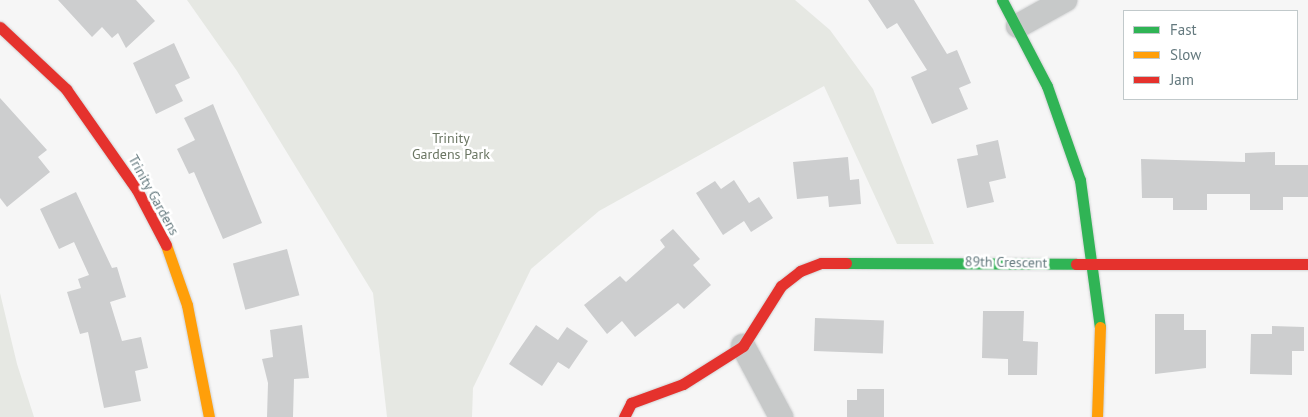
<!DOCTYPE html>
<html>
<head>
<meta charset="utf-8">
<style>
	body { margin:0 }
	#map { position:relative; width:1308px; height:417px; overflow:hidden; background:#f6f6f6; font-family:"PT Sans",sans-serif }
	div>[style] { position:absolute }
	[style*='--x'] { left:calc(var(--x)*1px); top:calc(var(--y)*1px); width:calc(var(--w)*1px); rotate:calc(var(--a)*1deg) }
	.green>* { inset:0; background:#e6e8e3 }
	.building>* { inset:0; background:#cdcecf; transform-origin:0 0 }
	.roads { filter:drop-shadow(0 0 1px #d1d2d3) drop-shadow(0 0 1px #d1d2d3) }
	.street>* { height:24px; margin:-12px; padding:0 12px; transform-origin:12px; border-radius:12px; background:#c7c9c9 }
	.fast>* { height:11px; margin:-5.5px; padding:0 5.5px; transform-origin:5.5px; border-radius:5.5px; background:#30b455 }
	.slow>* { height:11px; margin:-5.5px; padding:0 5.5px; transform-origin:5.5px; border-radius:5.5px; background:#ff9f0a }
	.jam>* { height:11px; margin:-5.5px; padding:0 5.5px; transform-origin:5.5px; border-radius:5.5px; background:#e5322d }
	span { translate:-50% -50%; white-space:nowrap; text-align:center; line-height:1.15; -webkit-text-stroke:5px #fff; paint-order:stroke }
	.park-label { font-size:14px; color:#6b7663 }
	.street-label { font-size:14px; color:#64797e }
	.legend { position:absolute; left:1123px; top:10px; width:175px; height:90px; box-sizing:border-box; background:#fff; border:1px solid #c1c9cb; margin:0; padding:6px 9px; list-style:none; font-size:15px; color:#64797e }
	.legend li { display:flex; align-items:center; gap:10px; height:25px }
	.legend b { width:25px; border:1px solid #c1c9cb }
</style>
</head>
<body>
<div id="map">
	<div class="green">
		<i style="clip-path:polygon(187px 0,795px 0,830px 30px,873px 89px,934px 244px,897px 244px,824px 86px,599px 211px,531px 269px,473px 388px,472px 417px,387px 417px,373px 293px,237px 71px)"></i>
		<i style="clip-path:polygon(0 293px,17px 364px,34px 417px,0 417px)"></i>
	</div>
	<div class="building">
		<i style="clip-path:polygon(58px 0,136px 0,155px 21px,126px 48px,118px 33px,112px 38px,102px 27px,92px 37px)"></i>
		<i style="clip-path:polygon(868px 0,914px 0,947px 54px,957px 50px,971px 83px,959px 88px,968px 109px,932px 124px,911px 77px,927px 70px,897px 23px,887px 29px)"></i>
		<i style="clip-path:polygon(174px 43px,190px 78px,175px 85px,183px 101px,156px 114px,133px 63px)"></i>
		<i style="clip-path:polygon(0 98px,47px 150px,38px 157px,50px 172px,7px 207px,0 198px)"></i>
		<i style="clip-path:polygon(213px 104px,262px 223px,223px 239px,194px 172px,189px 174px,177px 149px,195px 140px,184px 118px)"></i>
		<i style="clip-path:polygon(998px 140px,1006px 178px,989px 182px,994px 202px,967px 208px,957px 159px,978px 155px,976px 145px)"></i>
		<i style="clip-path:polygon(1275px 152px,1275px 165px,1308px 165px,1308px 197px,1283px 197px,1283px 210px,1250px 210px,1250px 194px,1207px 194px,1207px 210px,1173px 210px,1173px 198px,1142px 198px,1141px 159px,1245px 162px,1245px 153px)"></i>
		<i style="clip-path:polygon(848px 157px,850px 180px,859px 179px,861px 204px,829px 207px,828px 196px,797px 199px,793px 162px)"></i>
		<i style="clip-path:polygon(734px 180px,749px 203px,759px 197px,773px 218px,751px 232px,744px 221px,723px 235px,696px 193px,715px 181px,721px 189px)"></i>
		<i style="clip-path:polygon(76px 192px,112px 268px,117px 267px,126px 297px,110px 302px,122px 341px,141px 337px,148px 368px,135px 371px,141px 401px,104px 408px,88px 332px,80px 334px,67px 292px,81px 288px,78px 279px,89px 275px,74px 242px,59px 249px,40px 209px)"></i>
		<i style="clip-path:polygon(673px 229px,700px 259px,693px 265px,711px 285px,684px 309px,678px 303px,635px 337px,622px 321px,607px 334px,584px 305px,620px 276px,626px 282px,665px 247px,660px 240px)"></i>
		<i style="left:287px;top:249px;width:48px;height:56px;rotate:75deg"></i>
		<i style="clip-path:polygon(983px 311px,1024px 311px,1023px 341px,1038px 342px,1037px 375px,1008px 375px,1008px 359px,982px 358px)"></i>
		<i style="clip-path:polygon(1155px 314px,1184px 314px,1184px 330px,1206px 330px,1206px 368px,1155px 374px)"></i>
		<i style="left:815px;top:318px;width:69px;height:33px;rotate:2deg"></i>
		<i style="clip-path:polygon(302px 325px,309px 378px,294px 379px,293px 417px,267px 417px,268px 383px,262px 359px,273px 357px,270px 330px)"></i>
		<i style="clip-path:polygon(536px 325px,558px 340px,567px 327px,588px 341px,569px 369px,558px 362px,542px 386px,509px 364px)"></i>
		<i style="clip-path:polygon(1272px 326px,1304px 327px,1304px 351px,1292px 351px,1292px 375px,1250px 374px,1251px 334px,1272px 334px)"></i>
		<i style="clip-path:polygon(857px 389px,884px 389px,884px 417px,847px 417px,847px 400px,857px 400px)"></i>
	</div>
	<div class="roads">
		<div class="street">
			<i style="--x:1018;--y:26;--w:54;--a:-29"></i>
			<i style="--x:743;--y:346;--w:81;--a:61.8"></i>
		</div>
		<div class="fast">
			<i style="--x:1002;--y:0;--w:97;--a:62.4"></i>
			<i style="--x:1047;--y:86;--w:100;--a:70.7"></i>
			<i style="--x:1080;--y:180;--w:148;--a:82.3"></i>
			<i style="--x:846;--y:263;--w:230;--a:0.2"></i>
		</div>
		<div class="slow">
			<i style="--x:166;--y:245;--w:64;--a:70.7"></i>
			<i style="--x:187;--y:305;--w:114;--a:78.9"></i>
			<i style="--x:1097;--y:417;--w:90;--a:-88.1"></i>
		</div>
		<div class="jam">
			<i style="--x:0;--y:27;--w:91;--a:43.2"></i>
			<i style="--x:66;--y:89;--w:123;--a:54.9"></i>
			<i style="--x:137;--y:190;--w:62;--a:62.2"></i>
			<i style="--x:1076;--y:264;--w:232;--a:0"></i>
			<i style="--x:624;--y:417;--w:16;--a:-63"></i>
			<i style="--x:631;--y:403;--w:55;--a:-20.1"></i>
			<i style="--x:683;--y:384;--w:71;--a:-32.3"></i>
			<i style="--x:743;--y:346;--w:71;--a:-57.7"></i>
			<i style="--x:781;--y:286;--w:24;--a:-38"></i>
			<i style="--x:800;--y:271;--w:22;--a:-21"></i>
			<i style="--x:821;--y:263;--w:25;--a:0"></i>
		</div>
	</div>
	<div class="park-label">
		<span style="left:451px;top:146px">Trinity<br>Gardens Park</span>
	</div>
	<div class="street-label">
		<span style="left:154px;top:195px;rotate:61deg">Trinity Gardens</span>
		<span style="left:1006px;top:262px;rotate:1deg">89th Crescent</span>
	</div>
	<ul class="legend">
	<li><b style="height:6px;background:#30b455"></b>Fast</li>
	<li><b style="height:6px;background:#ff9f0a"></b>Slow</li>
	<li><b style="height:6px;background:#e5322d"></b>Jam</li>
	</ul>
</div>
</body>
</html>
